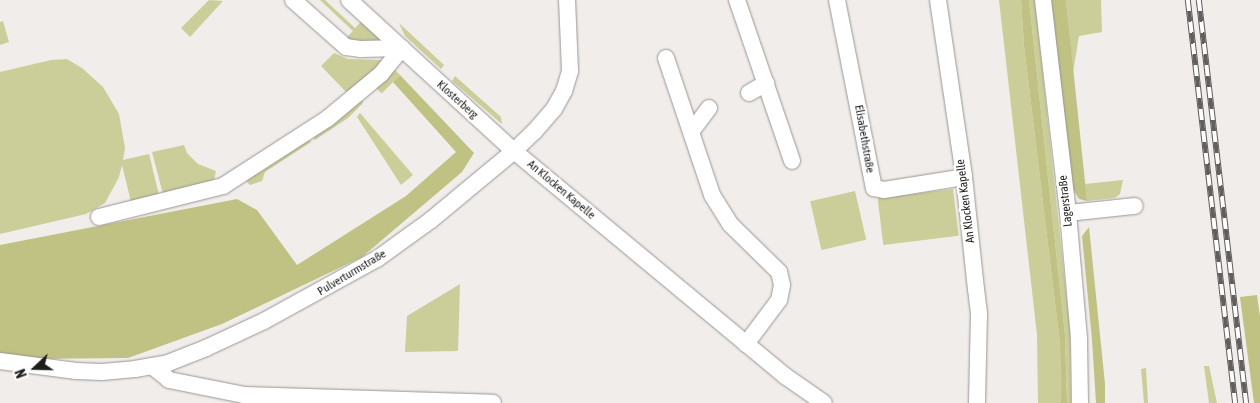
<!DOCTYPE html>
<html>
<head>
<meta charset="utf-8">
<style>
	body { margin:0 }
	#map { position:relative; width:1260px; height:403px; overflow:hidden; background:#f1edea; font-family:"Asap Condensed",sans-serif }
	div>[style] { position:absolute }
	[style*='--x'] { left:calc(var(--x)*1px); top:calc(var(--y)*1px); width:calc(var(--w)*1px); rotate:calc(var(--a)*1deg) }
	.green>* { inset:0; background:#ccce99; transform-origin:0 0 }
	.forest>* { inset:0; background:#c0c283 }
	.roads { filter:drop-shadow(0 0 1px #999593) drop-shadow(0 0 1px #999593) }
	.minor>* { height:16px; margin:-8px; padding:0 8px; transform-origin:8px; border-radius:8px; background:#fff }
	.rail>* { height:5.5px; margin-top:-2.75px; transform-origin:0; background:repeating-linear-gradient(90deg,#fff 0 11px,#615e5d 0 22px); box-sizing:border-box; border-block:1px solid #615e5d }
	span { translate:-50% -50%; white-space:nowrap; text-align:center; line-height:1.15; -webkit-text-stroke:5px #fff; paint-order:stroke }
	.street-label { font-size:12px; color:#1f1d1c }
	.north { position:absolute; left:10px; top:343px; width:50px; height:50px; -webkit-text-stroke:4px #fff; paint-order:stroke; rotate:249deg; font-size:14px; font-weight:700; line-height:20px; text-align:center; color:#1f1d1c }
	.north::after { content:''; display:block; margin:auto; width:18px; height:22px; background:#1f1d1c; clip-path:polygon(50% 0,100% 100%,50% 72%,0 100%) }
</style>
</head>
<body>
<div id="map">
	<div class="green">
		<i style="clip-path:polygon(209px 0,223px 1px,190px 37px,181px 28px)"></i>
		<i style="clip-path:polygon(320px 0,325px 0,355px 28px,363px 20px,385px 41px,351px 43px,345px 39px,353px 31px)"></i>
		<i style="clip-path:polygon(999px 0,1021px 0,1024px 46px,1060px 344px,1061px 403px,1038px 403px,1037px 335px)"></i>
		<i style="clip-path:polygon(1029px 0,1035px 0,1070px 330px,1071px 403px,1067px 403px,1065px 335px)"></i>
		<i style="clip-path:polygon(1066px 0,1101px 0,1102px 32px,1079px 36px,1073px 72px)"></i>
		<i style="clip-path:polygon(3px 21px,9px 42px,0 45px,0 22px)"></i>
		<i style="clip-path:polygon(399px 23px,444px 65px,441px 69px,405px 36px)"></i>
		<i style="clip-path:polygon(334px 53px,348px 59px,381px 60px,383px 66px,350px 96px,321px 66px)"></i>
		<i style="clip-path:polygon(67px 59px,82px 68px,103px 87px,119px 114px,125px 148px,123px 160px,149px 154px,160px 199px,132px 206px,122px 165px,119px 177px,105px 203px,86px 214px,0 234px,0 72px,51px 60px)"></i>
		<i style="left:393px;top:68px;width:10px;height:26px;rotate:45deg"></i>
		<i style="clip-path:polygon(455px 76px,501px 117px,502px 124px,452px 81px)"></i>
		<i style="clip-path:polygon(362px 100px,363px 103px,348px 118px,315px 140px,311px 134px)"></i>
		<i style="clip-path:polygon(360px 113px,413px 175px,401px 185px,357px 117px)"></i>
		<i style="clip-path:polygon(307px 136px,311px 142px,265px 172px,262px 181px,250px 185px,247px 182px,245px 177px)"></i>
		<i style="clip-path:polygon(184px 145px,187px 153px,198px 164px,216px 171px,214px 180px,164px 198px,152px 152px)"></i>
		<i style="clip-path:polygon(1123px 180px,1120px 194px,1115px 198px,1087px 201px,1085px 184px)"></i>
		<i style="left:953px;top:189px;width:47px;height:76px;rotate:83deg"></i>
		<i style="left:855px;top:191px;width:50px;height:46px;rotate:77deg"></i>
		<i style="clip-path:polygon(460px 284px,458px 351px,405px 352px,407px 316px)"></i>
		<i style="clip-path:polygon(1204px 366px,1209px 366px,1217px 403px,1209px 403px)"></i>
		<i style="clip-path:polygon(1146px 368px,1148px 403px,1144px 403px,1141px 369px)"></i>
	</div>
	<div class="forest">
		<i style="clip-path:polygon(1021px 0,1029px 0,1065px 335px,1067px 403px,1061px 403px,1060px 344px,1024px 46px)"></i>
		<i style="clip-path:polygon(1051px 0,1066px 0,1087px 201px,1079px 199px,1073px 189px)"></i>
		<i style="clip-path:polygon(400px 75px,474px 153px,462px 172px,362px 257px,222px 324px,128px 358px,24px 359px,0 356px,0 245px,237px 199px,257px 210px,297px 265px,406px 196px,456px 152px,393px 82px)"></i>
		<i style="clip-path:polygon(1089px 227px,1105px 384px,1105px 403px,1096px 403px,1092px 340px,1082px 236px)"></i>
		<i style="clip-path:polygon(1257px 295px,1260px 316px,1260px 403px,1254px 403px,1240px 297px)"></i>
	</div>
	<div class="roads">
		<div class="minor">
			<i style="--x:293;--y:0;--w:71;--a:41.6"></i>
			<i style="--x:346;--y:47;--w:14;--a:8"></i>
			<i style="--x:360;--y:49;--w:42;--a:-1.4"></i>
			<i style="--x:349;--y:0;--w:224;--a:42.5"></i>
			<i style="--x:514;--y:151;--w:352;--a:39.7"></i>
			<i style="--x:785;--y:376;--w:47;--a:34.7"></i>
			<i style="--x:737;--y:0;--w:170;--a:71.1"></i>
			<i style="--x:837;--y:0;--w:192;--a:78.9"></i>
			<i style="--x:874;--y:188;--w:10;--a:11"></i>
			<i style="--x:884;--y:190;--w:81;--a:-9.2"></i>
			<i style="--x:938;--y:0;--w:179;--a:81.6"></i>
			<i style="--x:964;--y:177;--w:113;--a:83.9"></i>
			<i style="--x:976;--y:289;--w:25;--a:83"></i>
			<i style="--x:979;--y:314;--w:89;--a:91.3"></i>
			<i style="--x:1043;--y:0;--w:214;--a:83.3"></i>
			<i style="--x:1068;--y:213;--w:127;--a:85"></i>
			<i style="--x:1079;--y:340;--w:63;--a:89.1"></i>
			<i style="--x:666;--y:58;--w:145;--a:71.4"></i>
			<i style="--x:712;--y:195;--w:34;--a:58"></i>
			<i style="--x:730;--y:224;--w:69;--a:44.4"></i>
			<i style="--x:779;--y:272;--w:13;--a:77"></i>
			<i style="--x:782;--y:285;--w:15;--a:101"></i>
			<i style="--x:779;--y:300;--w:55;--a:126.9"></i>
			<i style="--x:749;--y:93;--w:20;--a:-30"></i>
			<i style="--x:691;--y:132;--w:30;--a:-53"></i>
			<i style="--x:1068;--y:213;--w:67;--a:-6"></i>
			<i style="--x:99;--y:217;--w:128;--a:-14"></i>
			<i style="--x:223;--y:186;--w:124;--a:-32.8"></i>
			<i style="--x:327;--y:119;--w:70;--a:-39.8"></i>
			<i style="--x:381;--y:74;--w:33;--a:-51"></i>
			<i style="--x:0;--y:361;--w:77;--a:7.5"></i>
			<i style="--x:76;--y:371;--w:26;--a:2"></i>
			<i style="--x:102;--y:372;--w:33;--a:-5"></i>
			<i style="--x:135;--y:369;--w:34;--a:-10"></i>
			<i style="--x:168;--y:363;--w:41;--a:-21.5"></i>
			<i style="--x:206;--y:348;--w:64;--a:-25"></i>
			<i style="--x:264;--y:321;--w:129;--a:-28.8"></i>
			<i style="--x:377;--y:259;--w:67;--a:-35.8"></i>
			<i style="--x:431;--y:220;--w:108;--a:-39.7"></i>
			<i style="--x:514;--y:151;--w:28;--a:-44"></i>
			<i style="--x:534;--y:132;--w:30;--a:-49"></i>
			<i style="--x:554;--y:109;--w:21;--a:-61"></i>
			<i style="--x:564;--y:91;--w:21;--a:-73"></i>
			<i style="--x:570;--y:71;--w:71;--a:-92.4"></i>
			<i style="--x:152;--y:366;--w:22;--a:39"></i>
			<i style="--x:169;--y:380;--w:76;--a:11.3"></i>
			<i style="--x:244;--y:395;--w:249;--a:1.8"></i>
		</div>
	</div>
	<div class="rail">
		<i style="--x:1188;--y:0;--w:406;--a:83.3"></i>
		<i style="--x:1199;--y:0;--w:406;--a:83.3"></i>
	</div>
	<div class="street-label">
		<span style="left:457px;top:100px;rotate:42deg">Klosterberg</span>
		<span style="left:864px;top:139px;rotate:80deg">Elisabethstraße</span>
		<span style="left:561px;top:190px;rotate:40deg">An Klocken Kapelle</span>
		<span style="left:966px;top:201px;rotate:-97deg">An Klocken Kapelle</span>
		<span style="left:1066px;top:201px;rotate:-96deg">Lagerstraße</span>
		<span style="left:352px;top:273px;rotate:-31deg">Pulverturmstraße</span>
	</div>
	<div class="north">N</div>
</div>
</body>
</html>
